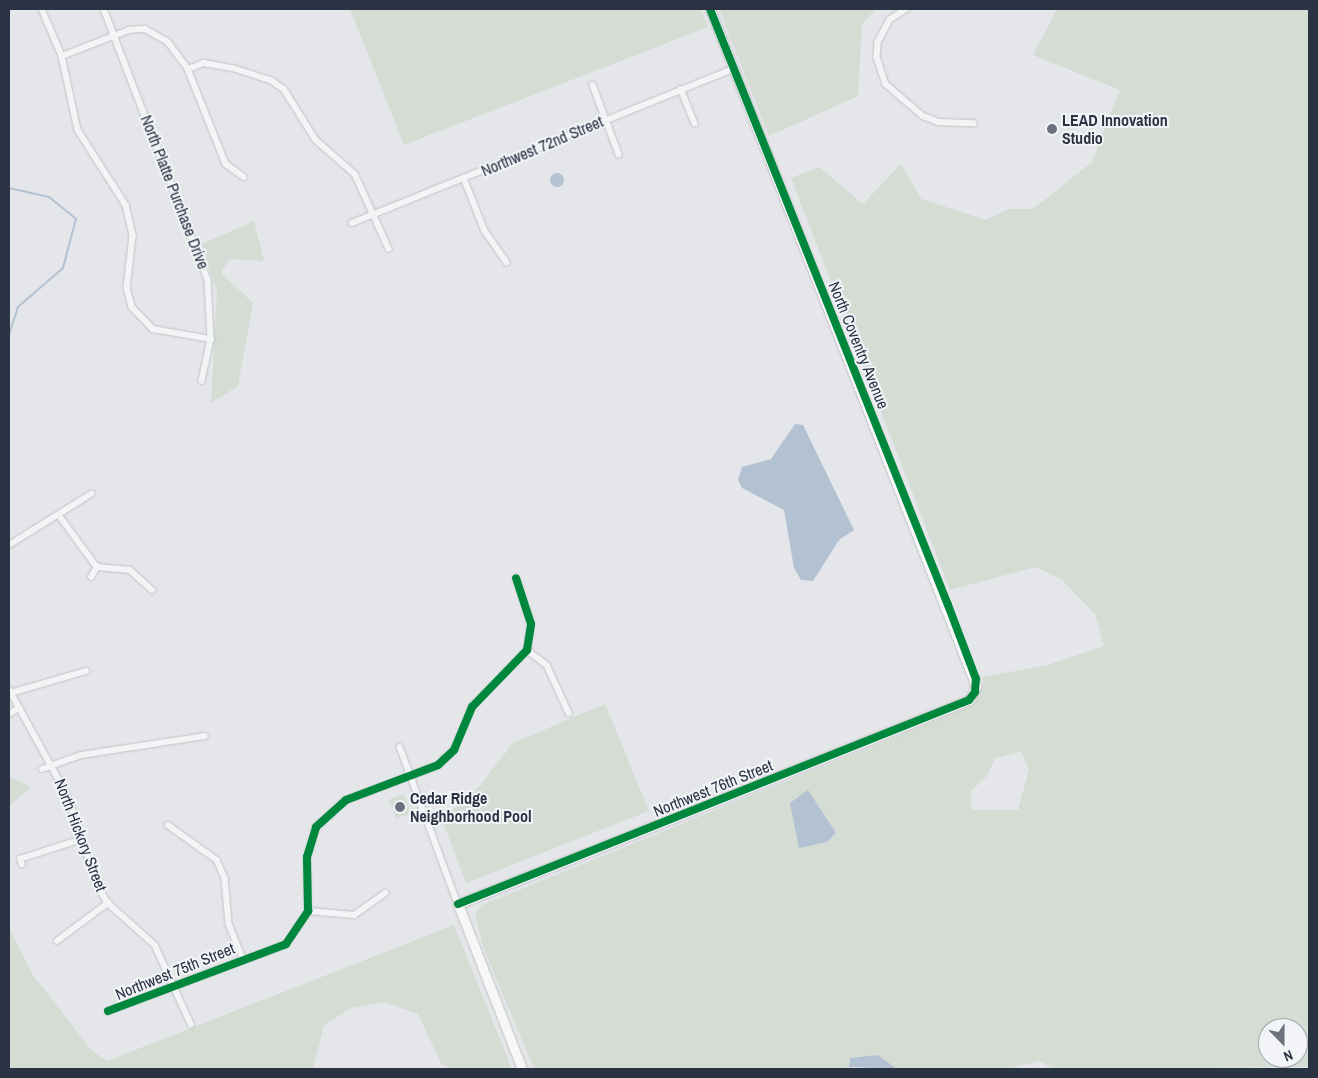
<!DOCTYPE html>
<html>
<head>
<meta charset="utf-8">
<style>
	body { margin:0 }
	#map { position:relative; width:1318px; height:1078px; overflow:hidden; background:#e4e6e9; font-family:"Archivo Narrow",sans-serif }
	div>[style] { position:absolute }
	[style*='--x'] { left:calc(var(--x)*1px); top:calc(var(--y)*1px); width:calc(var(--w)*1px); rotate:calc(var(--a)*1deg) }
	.green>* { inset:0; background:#d4dcd4; transform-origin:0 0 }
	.water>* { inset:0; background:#b3c2d3 }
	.round { border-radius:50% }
	.stream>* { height:2px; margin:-1px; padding:0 1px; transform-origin:1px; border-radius:1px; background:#b3c2d3 }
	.roads { filter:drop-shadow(0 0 1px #c2c4c7) drop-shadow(0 0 1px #c2c4c7) }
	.street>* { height:5.5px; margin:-2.75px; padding:0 2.75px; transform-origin:2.75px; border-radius:2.75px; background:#f3f4f6 }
	.secondary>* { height:9px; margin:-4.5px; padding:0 4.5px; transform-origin:4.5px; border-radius:4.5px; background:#f7f7f7 }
	.cycleway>* { height:8px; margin:-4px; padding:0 4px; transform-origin:4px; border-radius:4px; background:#00873e }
	.dots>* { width:14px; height:14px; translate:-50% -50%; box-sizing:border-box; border:2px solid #f2f4f8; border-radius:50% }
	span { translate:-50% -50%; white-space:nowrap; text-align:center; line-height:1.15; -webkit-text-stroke:4px #f2f4f8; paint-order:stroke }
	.poi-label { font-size:16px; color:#2a3343; font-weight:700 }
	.left { translate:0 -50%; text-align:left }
	.street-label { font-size:16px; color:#2a3343 }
	.frame { position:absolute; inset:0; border:10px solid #2a3343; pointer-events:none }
	.north { position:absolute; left:1258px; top:1018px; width:50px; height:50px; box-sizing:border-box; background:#f2f4f8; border:1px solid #a2a7b0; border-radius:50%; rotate:158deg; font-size:14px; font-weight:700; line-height:20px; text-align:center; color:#2a3343 }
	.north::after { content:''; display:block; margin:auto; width:18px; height:22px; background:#6b727d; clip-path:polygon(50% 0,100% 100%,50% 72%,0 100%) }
</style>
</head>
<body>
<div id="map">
	<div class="green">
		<i style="clip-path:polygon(350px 9px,701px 9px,708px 27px,404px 145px)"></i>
		<i style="clip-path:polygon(719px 9px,876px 9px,862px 24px,858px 96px,769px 136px)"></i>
		<i style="clip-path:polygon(evenodd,1057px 9px,1309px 9px,1309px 1067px,1053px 1069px,1040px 1061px,1006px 1069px,897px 1069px,878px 1055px,850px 1069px,534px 1069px,483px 947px,475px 913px,482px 905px,974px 705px,984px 683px,982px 677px,1048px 665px,1104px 646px,1095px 614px,1061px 579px,1036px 567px,950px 590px,791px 178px,819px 167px,863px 204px,901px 164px,921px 199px,986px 220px,1008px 209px,1033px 209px,1092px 162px,1120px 90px,1033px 55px,1057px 9px,1021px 752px,1029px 769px,1018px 810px,971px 810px,971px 791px,987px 776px,995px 758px,1021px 752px,1057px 9px,1268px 1028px,1298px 1028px,1298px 1058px,1268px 1058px,1268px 1028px)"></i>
		<i style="clip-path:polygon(254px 221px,264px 261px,229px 259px,221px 273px,253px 303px,238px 386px,211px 403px,217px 292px,202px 244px)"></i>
		<i style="clip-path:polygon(605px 704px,649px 811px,466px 883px,440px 814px,455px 808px,479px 787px,513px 743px)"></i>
		<i style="clip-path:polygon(9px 777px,32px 787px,9px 806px)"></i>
		<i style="left:404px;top:794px;width:20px;height:16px;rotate:70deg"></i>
		<i style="clip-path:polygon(454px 925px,512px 1069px,449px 1069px,441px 1063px,418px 1014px,384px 1002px,351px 1008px,324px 1025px,313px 1069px,9px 1069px,9px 928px,33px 975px,92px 1051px,107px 1061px)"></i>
	</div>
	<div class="water">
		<i class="round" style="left:550px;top:173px;width:14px;height:14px"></i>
		<i style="clip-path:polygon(795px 424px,803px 425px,854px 530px,839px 540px,813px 581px,801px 580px,794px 568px,784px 510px,742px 488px,738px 480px,742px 467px,771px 459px)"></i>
		<i style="clip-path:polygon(808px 790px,836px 833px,827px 842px,799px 848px,790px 803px)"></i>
		<i style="clip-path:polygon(878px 1055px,897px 1069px,849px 1067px,850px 1058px)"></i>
	</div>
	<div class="stream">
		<i style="--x:9;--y:188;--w:41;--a:12.7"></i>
		<i style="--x:49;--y:197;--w:35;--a:39"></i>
		<i style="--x:76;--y:219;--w:51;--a:104.9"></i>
		<i style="--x:63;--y:268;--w:60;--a:139.1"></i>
		<i style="--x:18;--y:307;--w:29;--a:108"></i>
		<i style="--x:9;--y:469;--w:36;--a:90"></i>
	</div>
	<div class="roads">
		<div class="street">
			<i style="--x:42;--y:9;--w:51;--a:66.9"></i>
			<i style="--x:62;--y:56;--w:76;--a:77.8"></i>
			<i style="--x:78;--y:130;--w:89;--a:57.4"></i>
			<i style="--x:126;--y:205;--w:32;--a:77"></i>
			<i style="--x:133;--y:236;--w:52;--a:96.6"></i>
			<i style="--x:127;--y:288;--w:20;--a:75"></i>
			<i style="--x:132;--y:307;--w:30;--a:46"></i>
			<i style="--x:153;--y:329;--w:59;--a:9.8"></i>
			<i style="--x:104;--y:9;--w:290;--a:69"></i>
			<i style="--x:208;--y:280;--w:59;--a:87.1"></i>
			<i style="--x:211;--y:339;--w:43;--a:102.1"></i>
			<i style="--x:907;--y:9;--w:20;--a:147"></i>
			<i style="--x:890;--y:20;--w:26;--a:118"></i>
			<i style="--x:878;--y:43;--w:14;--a:94"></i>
			<i style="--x:877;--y:57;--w:28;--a:72"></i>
			<i style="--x:886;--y:84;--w:49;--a:40.9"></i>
			<i style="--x:923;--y:116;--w:17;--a:21"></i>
			<i style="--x:939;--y:122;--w:35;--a:2"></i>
			<i style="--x:62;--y:56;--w:72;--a:-21.2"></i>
			<i style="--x:129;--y:30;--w:16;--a:-4"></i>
			<i style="--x:145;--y:29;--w:26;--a:29"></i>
			<i style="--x:168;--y:42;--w:34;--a:53"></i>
			<i style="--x:188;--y:69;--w:102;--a:68.2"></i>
			<i style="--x:226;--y:164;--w:22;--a:36"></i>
			<i style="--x:188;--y:69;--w:17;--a:-21"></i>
			<i style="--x:204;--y:63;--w:29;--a:10"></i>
			<i style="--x:233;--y:68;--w:40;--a:18"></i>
			<i style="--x:271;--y:80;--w:16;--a:35"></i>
			<i style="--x:284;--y:89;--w:60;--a:57.9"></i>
			<i style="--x:316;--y:140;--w:52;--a:41.1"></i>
			<i style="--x:355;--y:174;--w:82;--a:65.6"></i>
			<i style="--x:593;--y:85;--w:74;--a:69.4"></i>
			<i style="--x:681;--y:89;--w:37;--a:68"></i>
			<i style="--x:464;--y:178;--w:57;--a:68.4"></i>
			<i style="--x:485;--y:231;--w:38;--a:55"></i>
			<i style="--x:352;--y:223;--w:411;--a:-22"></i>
			<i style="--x:59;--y:515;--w:64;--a:53.8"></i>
			<i style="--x:97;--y:567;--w:33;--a:5"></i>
			<i style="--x:130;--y:570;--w:30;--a:42"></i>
			<i style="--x:9;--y:545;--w:97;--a:-31.9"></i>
			<i style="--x:91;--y:577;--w:12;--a:-59"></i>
			<i style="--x:527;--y:650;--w:25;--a:37"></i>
			<i style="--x:547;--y:665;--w:53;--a:65.4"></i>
			<i style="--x:9;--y:689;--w:122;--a:61.1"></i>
			<i style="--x:68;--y:796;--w:95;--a:71.6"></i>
			<i style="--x:98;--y:886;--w:20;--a:60"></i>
			<i style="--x:108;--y:903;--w:63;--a:41.8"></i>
			<i style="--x:155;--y:945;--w:87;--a:65.5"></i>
			<i style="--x:11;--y:693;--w:78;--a:-16.3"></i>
			<i style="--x:9;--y:714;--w:12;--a:-31"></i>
			<i style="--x:400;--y:747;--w:167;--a:69.7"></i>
			<i style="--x:42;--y:769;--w:41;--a:-19.7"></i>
			<i style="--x:81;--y:755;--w:125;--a:-8.7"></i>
			<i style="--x:168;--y:825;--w:60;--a:35.5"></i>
			<i style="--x:217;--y:860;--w:20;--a:66"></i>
			<i style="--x:225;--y:878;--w:46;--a:85"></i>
			<i style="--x:229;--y:924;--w:38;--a:68"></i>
			<i style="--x:22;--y:865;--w:6;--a:-108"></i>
			<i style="--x:20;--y:859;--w:65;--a:-17.9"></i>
			<i style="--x:308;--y:911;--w:46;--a:5"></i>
			<i style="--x:354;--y:915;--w:38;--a:-35"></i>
			<i style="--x:57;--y:941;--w:64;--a:-36.7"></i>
			<i style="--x:108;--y:1011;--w:190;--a:-20.6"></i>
			<i style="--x:286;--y:944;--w:40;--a:-56"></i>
			<i style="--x:308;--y:911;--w:54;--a:-91.1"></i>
			<i style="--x:307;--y:857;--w:31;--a:-73"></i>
			<i style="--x:316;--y:827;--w:40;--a:-42"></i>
			<i style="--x:346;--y:800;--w:98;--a:-20.8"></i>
			<i style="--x:438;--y:765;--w:22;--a:-43"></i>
			<i style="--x:454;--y:750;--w:47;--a:-67.3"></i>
			<i style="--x:472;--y:707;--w:79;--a:-46"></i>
			<i style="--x:527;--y:650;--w:26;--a:-81"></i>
			<i style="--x:531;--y:624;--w:48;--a:-108.1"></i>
		</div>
		<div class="secondary">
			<i style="--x:522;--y:1069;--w:177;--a:-111.2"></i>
			<i style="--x:458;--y:904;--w:550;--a:-21.76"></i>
			<i style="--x:969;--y:700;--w:16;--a:-63"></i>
			<i style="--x:976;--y:686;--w:727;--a:-111.45"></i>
		</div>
	</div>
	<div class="cycleway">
		<i style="--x:458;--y:904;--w:550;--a:-21.76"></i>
		<i style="--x:969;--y:700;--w:10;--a:-53"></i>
		<i style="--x:975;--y:692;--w:13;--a:-86"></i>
		<i style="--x:976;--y:679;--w:79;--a:-110.7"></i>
		<i style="--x:948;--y:605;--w:642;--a:-111.77"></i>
		<i style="--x:108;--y:1011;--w:190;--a:-20.6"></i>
		<i style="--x:286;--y:944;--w:40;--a:-56"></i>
		<i style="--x:308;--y:911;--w:54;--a:-91.1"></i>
		<i style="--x:307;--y:857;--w:31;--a:-73"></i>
		<i style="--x:316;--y:827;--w:40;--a:-42"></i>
		<i style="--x:346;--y:800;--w:98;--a:-20.8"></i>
		<i style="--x:438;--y:765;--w:22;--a:-43"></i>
		<i style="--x:454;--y:750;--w:47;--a:-67.3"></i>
		<i style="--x:472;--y:707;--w:79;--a:-46"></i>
		<i style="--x:527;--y:650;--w:26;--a:-81"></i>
		<i style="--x:531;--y:624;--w:48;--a:-108.1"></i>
	</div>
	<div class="dots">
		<i style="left:1052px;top:129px;background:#6b727d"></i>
		<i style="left:400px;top:807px;background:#6b727d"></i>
	</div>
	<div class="poi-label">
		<span class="left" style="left:1062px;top:129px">LEAD Innovation<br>Studio</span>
		<span class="left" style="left:410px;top:807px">Cedar Ridge<br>Neighborhood Pool</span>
	</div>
	<div class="street-label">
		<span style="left:542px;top:146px;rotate:-23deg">Northwest 72nd Street</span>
		<span style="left:175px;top:192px;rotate:69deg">North Platte Purchase Drive</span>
		<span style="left:859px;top:345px;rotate:68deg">North Coventry Avenue</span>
		<span style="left:713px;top:788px;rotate:-22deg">Northwest 76th Street</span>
		<span style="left:81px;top:835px;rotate:69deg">North Hickory Street</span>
		<span style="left:175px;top:971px;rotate:-22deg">Northwest 75th Street</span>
	</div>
	<div class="frame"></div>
	<div class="north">N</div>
</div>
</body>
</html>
